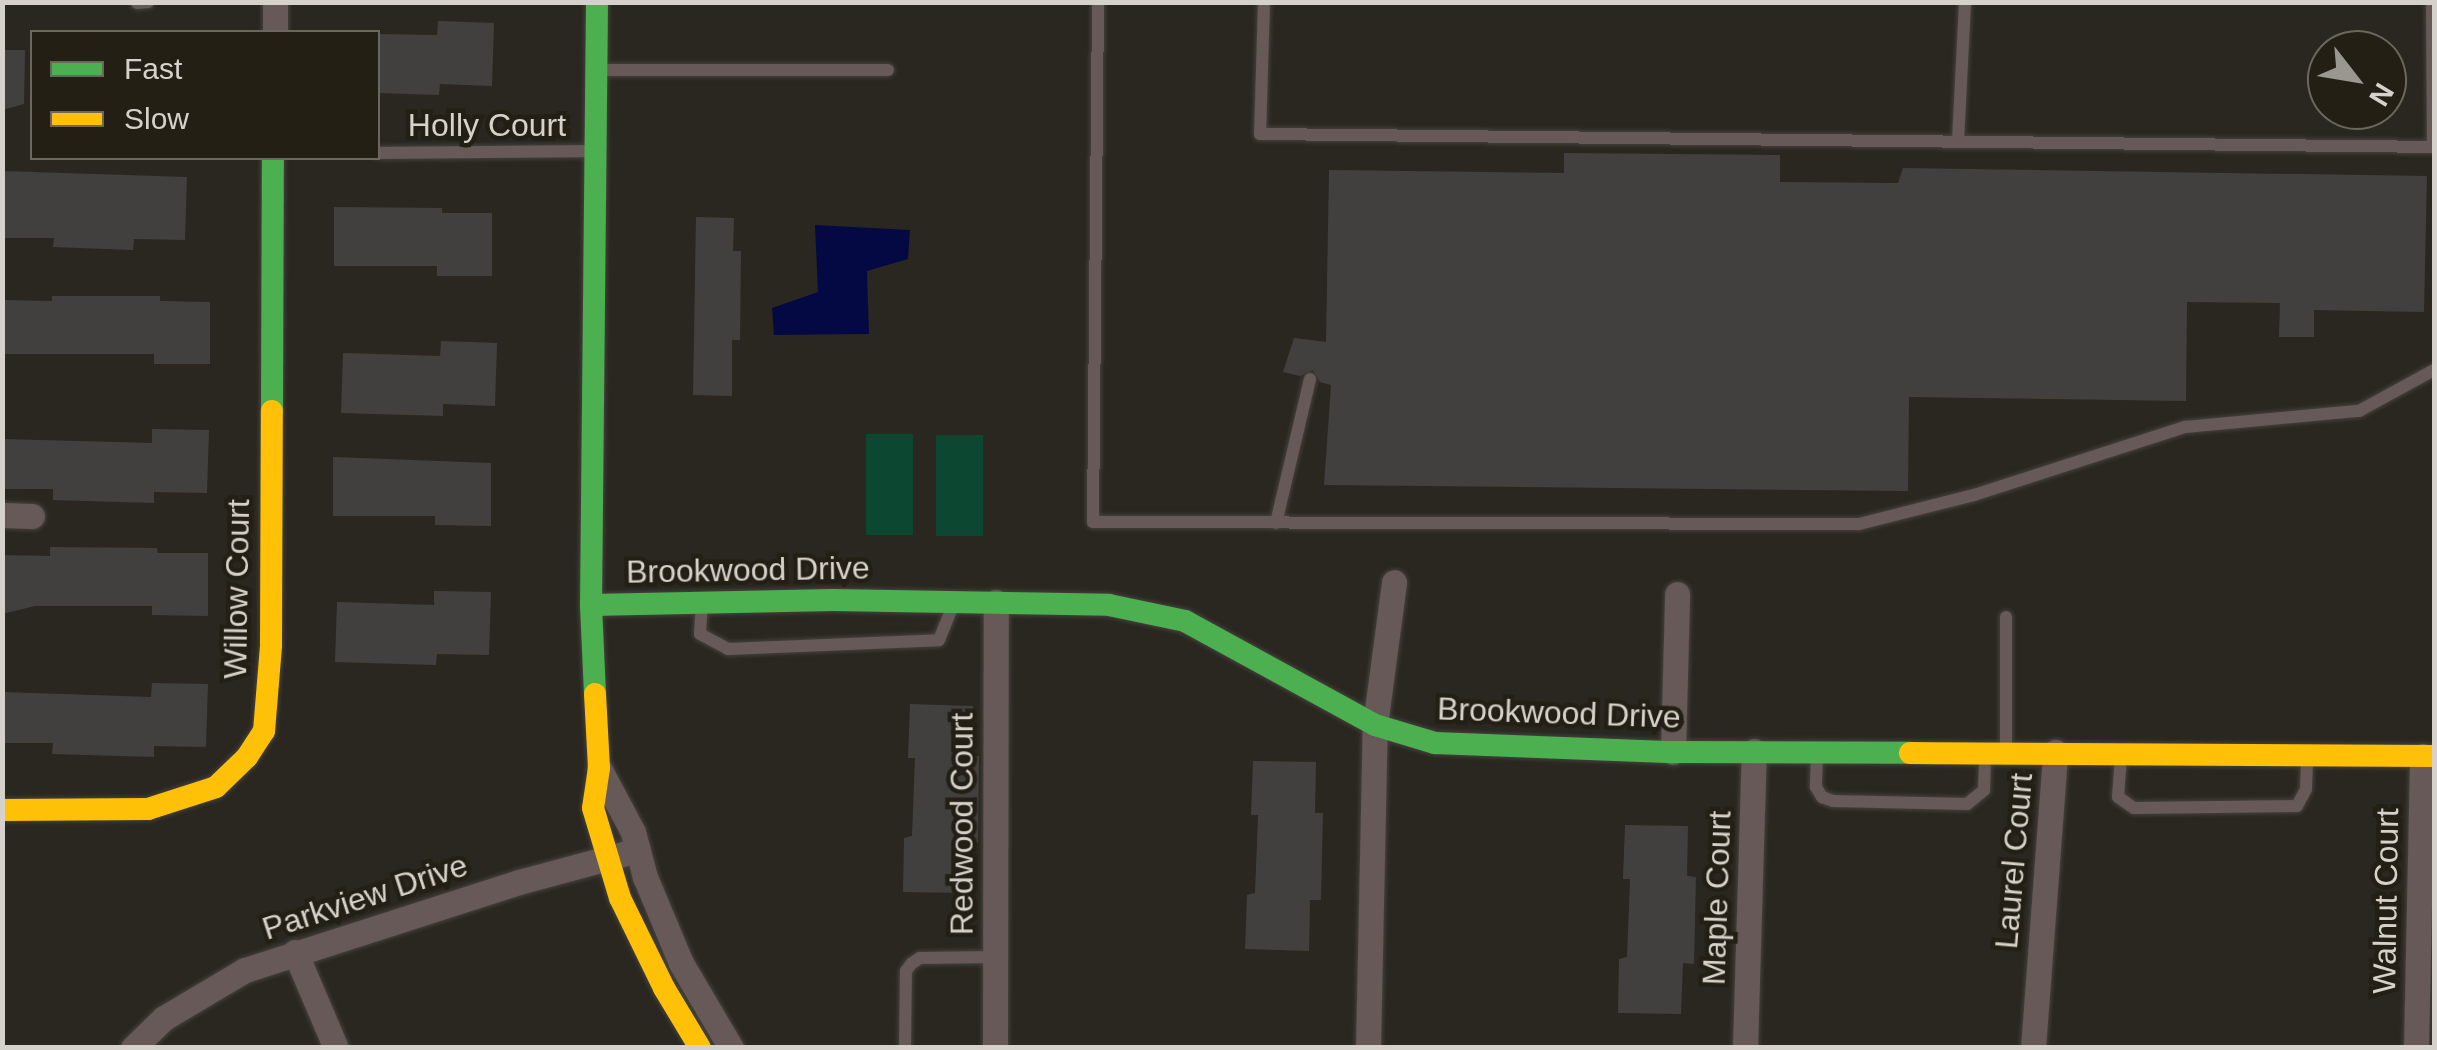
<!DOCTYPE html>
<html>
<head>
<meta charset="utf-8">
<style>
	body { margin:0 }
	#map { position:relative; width:2437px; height:1050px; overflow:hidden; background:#2a2721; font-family:Arial,sans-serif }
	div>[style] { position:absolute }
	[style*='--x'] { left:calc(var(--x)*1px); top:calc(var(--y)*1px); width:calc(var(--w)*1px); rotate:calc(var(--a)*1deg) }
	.green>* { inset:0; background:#0c4831; transform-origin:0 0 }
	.water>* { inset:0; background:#040943 }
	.building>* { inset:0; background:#42403f }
	.roads { filter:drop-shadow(0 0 2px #45423d) drop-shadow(0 0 2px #45423d) }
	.lane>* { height:12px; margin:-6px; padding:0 6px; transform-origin:6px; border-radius:6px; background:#665958 }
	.street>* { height:25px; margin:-12.5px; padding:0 12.5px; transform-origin:12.5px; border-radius:12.5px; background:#665958 }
	.fast>* { height:22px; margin:-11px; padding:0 11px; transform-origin:11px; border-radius:11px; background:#4caf50 }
	.slow>* { height:22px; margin:-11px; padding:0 11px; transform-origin:11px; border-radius:11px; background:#ffc107 }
	span { translate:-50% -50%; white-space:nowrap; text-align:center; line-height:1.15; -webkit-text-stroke:9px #241f14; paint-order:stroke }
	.street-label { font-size:32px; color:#d6d2cb }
	.frame { position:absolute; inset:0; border:5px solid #d6d2cb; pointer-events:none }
	.legend { position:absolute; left:30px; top:30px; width:350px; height:130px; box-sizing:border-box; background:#241f14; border:2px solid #6b675d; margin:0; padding:12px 18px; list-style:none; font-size:30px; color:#d6d2cb }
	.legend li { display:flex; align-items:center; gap:20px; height:50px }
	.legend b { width:50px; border:2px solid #6b675d }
	.north { position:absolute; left:2307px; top:30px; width:100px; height:100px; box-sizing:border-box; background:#241f14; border:2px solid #6b675d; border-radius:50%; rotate:121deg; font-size:28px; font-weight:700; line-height:40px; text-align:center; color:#d6d2cb }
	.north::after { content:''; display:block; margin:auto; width:35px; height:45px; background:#9a9690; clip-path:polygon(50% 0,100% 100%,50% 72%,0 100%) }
</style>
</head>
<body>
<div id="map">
	<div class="green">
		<i style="left:866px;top:434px;width:47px;height:101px"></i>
		<i style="left:936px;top:435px;width:47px;height:101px"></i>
	</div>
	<div class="water">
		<i style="clip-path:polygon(815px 225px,910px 230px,908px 259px,867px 271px,869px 334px,774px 335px,772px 308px,818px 292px)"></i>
	</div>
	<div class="building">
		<i style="clip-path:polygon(438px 21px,494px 23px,492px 86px,440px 84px,439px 95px,378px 93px,378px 34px,437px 35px)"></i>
		<i style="clip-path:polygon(2px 50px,25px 50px,24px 104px,2px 110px)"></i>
		<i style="clip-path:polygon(1564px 153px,1780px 155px,1780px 182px,1898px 183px,1903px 168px,2427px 176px,2424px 312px,2314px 310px,2314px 337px,2279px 337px,2280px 303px,2187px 302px,2186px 401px,1909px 397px,1908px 491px,1324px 485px,1331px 385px,1320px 382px,1313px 370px,1300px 376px,1283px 372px,1294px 338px,1326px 342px,1329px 170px,1564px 173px)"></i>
		<i style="clip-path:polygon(2px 171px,187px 177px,185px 240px,134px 239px,133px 250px,53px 247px,54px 238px,2px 238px)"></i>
		<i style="clip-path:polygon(334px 207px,442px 208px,442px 213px,492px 213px,492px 276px,437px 276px,437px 266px,334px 266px)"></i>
		<i style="clip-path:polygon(696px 217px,734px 218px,733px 251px,741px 251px,740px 340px,732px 340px,732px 396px,693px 395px)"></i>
		<i style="clip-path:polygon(52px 296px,160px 296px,160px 301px,210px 302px,210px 364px,154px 364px,154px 354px,2px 354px,2px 300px,52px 301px)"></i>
		<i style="clip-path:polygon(441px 341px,497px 343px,495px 406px,443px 404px,443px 416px,341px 413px,343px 353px,440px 356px)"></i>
		<i style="clip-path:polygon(152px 429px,209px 430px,207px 493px,154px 492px,154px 503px,53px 500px,53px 489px,2px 489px,2px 439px,152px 443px)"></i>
		<i style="clip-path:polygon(333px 457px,491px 463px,491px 526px,435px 525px,435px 516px,333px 516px)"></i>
		<i style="clip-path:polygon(50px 547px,157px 548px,158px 553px,208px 553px,208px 616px,152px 615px,152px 606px,35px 606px,2px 614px,2px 555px,50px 556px)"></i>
		<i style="clip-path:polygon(434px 591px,491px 592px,489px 655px,437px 654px,436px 665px,335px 662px,337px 602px,434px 605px)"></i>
		<i style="clip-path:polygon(152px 683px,208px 684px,206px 747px,154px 746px,154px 757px,52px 754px,53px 743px,2px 743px,2px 692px,151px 697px)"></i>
		<i style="clip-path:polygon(910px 704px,973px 706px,972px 756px,979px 756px,978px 843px,968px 842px,966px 893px,903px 892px,904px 838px,912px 836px,915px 758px,908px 758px)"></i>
		<i style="clip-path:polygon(1253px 761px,1316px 762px,1315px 813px,1323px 813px,1321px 900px,1310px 900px,1309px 951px,1245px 949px,1247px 895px,1255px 893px,1258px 815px,1251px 815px)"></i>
		<i style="clip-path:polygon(1625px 825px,1688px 826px,1687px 876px,1696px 877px,1694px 964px,1683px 963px,1681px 1014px,1618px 1013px,1619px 959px,1627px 957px,1630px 879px,1623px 879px)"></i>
	</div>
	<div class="roads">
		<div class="lane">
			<i style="--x:1098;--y:2;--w:520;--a:90.55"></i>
			<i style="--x:1093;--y:522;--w:766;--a:0.15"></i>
			<i style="--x:1859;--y:524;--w:119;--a:-14.2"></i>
			<i style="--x:1974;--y:495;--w:222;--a:-17.9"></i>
			<i style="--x:2185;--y:427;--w:175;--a:-5.3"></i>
			<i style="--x:2359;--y:411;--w:85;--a:-28.7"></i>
			<i style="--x:1264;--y:2;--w:132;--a:91.7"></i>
			<i style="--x:1260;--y:134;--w:1174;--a:0.63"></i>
			<i style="--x:2432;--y:2;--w:145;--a:89.6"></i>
			<i style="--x:137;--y:3;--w:11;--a:-5"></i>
			<i style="--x:601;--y:70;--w:287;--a:0"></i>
			<i style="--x:1958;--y:141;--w:139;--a:-87.1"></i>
			<i style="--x:378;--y:153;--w:217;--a:-0.5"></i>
			<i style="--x:1276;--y:523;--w:148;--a:-76.7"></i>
			<i style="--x:702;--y:604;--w:30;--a:94"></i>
			<i style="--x:700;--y:634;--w:32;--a:28"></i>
			<i style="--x:728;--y:649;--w:211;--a:-2.4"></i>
			<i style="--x:939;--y:640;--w:37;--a:-68"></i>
			<i style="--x:2006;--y:617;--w:133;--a:90"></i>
			<i style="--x:1817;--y:754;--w:33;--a:92"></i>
			<i style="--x:1816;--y:787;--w:12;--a:59"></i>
			<i style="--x:1822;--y:797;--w:12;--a:20"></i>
			<i style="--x:1833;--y:801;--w:134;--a:1.3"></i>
			<i style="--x:1967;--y:804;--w:22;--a:-39"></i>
			<i style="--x:1984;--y:790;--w:36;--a:-88"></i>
			<i style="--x:2121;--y:756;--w:41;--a:94.2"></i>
			<i style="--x:2118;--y:797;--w:19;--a:35"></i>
			<i style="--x:2134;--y:808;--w:163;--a:-0.7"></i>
			<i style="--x:2297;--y:806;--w:19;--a:-62"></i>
			<i style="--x:2306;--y:789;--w:31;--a:-88"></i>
			<i style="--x:905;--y:1048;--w:77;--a:-89.3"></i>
			<i style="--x:906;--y:971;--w:9;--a:-54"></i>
			<i style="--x:911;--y:964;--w:11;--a:-34"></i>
			<i style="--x:920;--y:958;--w:73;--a:-0.8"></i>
		</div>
		<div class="street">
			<i style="--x:275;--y:32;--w:30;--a:-90"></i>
			<i style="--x:2;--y:515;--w:30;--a:2"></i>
			<i style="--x:1673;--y:752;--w:158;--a:-88.5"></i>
			<i style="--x:599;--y:768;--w:72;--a:62"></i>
			<i style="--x:633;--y:832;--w:47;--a:75.1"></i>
			<i style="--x:645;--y:877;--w:93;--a:67.3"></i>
			<i style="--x:681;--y:963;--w:99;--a:59.5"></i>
			<i style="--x:295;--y:952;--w:104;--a:66.9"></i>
			<i style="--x:133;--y:1048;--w:43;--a:-44.1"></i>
			<i style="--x:164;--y:1018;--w:94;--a:-30.7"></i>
			<i style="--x:245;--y:970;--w:288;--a:-17.8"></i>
			<i style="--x:519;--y:882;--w:123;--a:-15.1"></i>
			<i style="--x:995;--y:1048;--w:446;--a:-89.9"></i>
			<i style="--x:1368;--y:1048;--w:323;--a:-88.8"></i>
			<i style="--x:1375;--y:725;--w:144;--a:-82.4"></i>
			<i style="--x:1745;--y:1048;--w:297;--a:-88.3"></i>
			<i style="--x:2033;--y:1048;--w:297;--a:-85.7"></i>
			<i style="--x:2416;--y:1048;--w:292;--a:-88.8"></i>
		</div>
		<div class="fast">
			<i style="--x:272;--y:411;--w:253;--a:-89.8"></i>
			<i style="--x:591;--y:605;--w:242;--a:-1.2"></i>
			<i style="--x:833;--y:600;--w:276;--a:1"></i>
			<i style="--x:1109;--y:605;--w:78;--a:11.9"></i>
			<i style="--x:1185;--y:621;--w:217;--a:28.7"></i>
			<i style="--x:1375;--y:725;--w:63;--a:16.7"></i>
			<i style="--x:1435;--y:743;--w:238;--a:2.2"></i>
			<i style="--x:1673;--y:752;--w:237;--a:0.2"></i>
			<i style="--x:595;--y:694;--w:89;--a:-92.6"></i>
			<i style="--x:591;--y:605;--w:603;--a:-89.43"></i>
		</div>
		<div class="slow">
			<i style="--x:595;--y:694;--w:74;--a:86.9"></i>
			<i style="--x:599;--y:768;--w:40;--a:98.5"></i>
			<i style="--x:593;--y:808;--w:94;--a:73.3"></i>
			<i style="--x:620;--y:898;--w:100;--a:63.9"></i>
			<i style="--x:664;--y:988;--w:70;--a:59"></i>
			<i style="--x:1910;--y:753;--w:524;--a:0.33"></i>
			<i style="--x:2;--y:810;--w:146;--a:-0.4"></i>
			<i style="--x:148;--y:809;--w:71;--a:-17.9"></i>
			<i style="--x:216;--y:787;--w:43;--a:-44.1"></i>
			<i style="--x:247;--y:757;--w:31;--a:-57"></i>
			<i style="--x:264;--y:731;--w:86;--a:-85.3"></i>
			<i style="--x:271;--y:645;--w:234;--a:-89.8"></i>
		</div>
	</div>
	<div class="street-label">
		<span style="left:487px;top:125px">Holly Court</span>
		<span style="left:748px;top:570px;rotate:-1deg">Brookwood Drive</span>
		<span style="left:237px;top:589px;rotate:-89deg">Willow Court</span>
		<span style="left:1559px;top:713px;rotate:2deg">Brookwood Drive</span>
		<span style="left:962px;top:824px;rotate:-90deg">Redwood Court</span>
		<span style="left:2014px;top:861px;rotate:-85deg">Laurel Court</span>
		<span style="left:365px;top:897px;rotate:-18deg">Parkview Drive</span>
		<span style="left:1717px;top:898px;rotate:-88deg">Maple Court</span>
		<span style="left:2386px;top:901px;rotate:-89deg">Walnut Court</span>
	</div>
	<div class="frame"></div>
	<ul class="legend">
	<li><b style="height:12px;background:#4caf50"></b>Fast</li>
	<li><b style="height:12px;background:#ffc107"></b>Slow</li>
	</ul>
	<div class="north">N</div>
</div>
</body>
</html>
